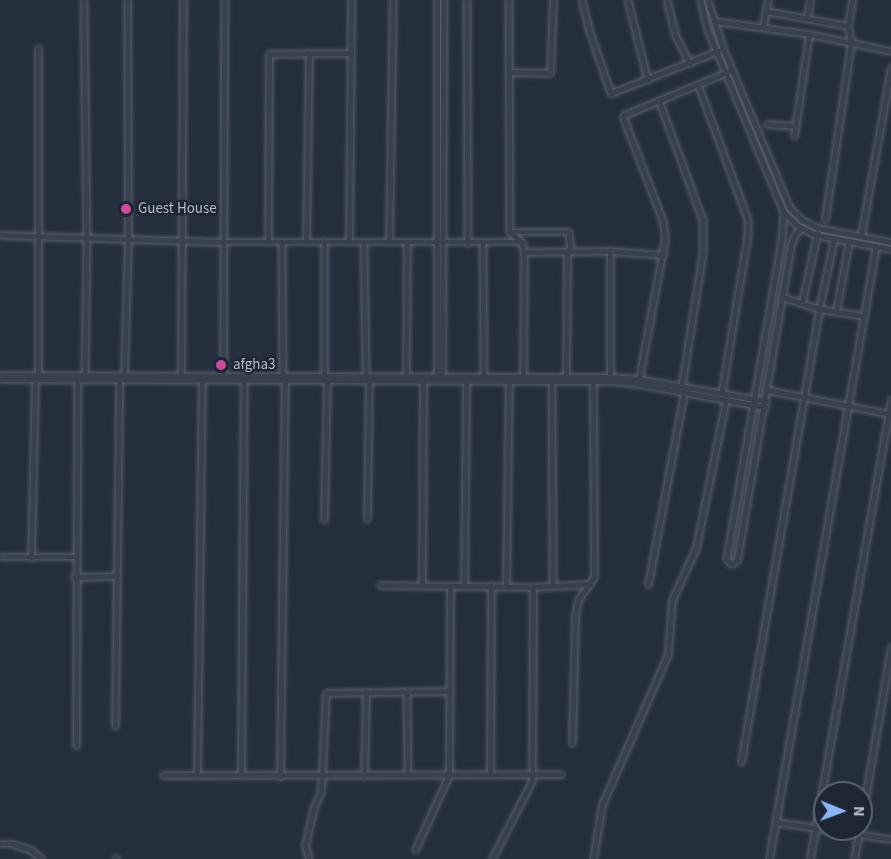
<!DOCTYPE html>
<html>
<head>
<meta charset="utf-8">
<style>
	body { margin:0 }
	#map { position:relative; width:891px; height:859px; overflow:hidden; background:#242f3e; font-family:"Source Sans 3",sans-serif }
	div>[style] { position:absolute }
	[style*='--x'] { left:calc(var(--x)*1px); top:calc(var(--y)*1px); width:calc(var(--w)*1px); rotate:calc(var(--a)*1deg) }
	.roads { filter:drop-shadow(0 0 2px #565f6c) drop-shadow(0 0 2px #565f6c) }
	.minor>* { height:4.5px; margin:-2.25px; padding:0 2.25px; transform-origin:2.25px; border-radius:2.25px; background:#38414e }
	.dots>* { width:16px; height:16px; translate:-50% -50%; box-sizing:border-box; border:3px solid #1d2633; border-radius:50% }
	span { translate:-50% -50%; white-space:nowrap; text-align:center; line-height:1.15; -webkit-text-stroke:4.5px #1d2633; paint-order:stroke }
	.poi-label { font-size:15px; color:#b4bcc9 }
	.left { translate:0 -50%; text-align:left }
	.north { position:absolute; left:813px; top:781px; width:60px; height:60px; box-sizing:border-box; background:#1d2633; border:2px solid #59626f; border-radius:50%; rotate:91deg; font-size:16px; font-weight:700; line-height:24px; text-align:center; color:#b4bcc9 }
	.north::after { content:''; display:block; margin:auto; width:21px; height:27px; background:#8ab4f8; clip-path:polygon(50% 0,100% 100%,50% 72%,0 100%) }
</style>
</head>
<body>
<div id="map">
	<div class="roads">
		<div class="minor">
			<i style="--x:84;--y:0;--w:237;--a:89.3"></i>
			<i style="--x:87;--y:237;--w:138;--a:90.8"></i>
			<i style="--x:467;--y:0;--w:243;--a:89.8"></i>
			<i style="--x:509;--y:0;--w:232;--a:89.8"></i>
			<i style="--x:510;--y:232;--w:16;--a:40"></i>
			<i style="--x:582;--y:0;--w:30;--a:76"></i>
			<i style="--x:589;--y:29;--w:68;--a:71"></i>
			<i style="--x:611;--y:93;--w:115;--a:-21.4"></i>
			<i style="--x:628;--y:0;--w:82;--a:76"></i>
			<i style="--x:667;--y:0;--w:37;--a:76"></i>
			<i style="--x:676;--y:36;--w:30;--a:63"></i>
			<i style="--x:701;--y:0;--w:31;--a:77"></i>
			<i style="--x:708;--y:30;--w:197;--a:67.3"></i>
			<i style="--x:784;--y:212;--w:20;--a:45"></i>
			<i style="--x:798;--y:226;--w:20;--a:27"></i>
			<i style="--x:816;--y:235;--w:76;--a:10.6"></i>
			<i style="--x:708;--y:0;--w:50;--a:72.6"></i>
			<i style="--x:723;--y:48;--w:173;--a:67.3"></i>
			<i style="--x:790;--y:208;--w:17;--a:45"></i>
			<i style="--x:802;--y:220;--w:18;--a:27"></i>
			<i style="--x:818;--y:228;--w:74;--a:10.9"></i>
			<i style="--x:766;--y:11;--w:83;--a:10.4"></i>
			<i style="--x:807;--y:18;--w:18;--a:-81"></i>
			<i style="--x:715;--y:21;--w:95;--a:7.9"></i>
			<i style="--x:809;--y:34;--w:84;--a:11.7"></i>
			<i style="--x:763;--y:27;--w:27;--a:-80"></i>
			<i style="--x:510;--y:72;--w:40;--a:1.4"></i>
			<i style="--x:550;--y:73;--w:73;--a:-87.6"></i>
			<i style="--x:698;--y:84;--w:144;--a:69.7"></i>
			<i style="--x:748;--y:219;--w:17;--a:90"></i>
			<i style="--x:748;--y:236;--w:159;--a:99.4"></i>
			<i style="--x:659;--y:100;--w:128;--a:69.9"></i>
			<i style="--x:703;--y:220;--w:34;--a:90"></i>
			<i style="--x:703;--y:254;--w:134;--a:99"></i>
			<i style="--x:767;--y:124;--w:29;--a:4"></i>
			<i style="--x:794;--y:136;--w:103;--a:-81.6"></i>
			<i style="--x:784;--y:212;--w:28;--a:94"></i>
			<i style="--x:782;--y:240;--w:324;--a:99.8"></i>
			<i style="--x:727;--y:559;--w:7;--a:45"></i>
			<i style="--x:732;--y:564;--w:6;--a:-39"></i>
			<i style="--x:737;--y:560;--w:320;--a:-80.3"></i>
			<i style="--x:791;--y:245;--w:12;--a:-70"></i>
			<i style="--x:795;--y:234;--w:9;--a:-41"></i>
			<i style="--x:825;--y:219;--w:179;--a:-81.6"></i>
			<i style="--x:851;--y:42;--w:16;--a:-101"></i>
			<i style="--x:848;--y:26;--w:26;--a:-81"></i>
			<i style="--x:510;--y:232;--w:59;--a:0"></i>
			<i style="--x:569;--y:232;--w:19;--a:84"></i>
			<i style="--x:0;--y:235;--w:223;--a:1.8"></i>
			<i style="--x:223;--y:242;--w:299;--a:0"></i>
			<i style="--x:522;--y:242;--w:10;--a:79"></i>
			<i style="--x:524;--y:252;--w:86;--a:-0.7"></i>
			<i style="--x:610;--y:251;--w:53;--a:4.3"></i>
			<i style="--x:861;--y:236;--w:171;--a:-79.9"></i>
			<i style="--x:268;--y:242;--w:188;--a:-89.7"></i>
			<i style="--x:269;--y:54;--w:82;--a:-0.7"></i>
			<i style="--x:282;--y:242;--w:133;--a:89.6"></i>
			<i style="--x:306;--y:242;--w:189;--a:-89.1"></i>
			<i style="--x:349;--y:242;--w:242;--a:-89.5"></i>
			<i style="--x:364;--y:242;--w:134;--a:89.1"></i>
			<i style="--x:389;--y:242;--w:242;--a:-89.1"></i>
			<i style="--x:483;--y:243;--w:133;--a:89.6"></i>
			<i style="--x:782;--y:297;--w:39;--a:18"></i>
			<i style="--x:819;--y:309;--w:46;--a:8.8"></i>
			<i style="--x:802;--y:303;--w:71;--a:-77.7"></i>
			<i style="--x:836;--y:311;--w:71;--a:-79.5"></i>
			<i style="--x:0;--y:375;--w:610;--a:0.19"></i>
			<i style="--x:610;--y:377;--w:29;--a:4"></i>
			<i style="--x:639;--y:379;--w:129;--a:9.8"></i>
			<i style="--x:38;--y:375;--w:326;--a:-90"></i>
			<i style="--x:124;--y:375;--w:137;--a:-88.3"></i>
			<i style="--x:128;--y:238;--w:238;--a:-90.2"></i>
			<i style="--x:181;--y:375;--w:375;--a:-89.7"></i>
			<i style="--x:223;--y:375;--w:375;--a:-89.8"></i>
			<i style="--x:406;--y:375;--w:132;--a:-89.6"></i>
			<i style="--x:324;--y:376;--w:134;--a:-90"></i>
			<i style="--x:523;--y:376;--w:124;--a:-89.5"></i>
			<i style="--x:566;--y:376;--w:125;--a:-89.5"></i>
			<i style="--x:610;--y:377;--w:126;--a:-90"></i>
			<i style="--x:437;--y:378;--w:378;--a:-90"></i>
			<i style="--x:442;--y:378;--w:378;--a:-89.8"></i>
			<i style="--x:0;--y:379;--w:610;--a:0.19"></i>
			<i style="--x:610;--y:381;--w:29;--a:6"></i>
			<i style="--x:639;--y:384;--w:128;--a:10.3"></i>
			<i style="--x:639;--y:379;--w:142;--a:-79.5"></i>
			<i style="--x:665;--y:239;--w:17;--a:-97"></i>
			<i style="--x:663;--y:222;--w:112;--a:-110.9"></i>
			<i style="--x:623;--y:117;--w:2;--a:-63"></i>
			<i style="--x:624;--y:115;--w:117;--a:-22.6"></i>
			<i style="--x:552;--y:381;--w:203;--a:89.7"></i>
			<i style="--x:767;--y:390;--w:126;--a:11"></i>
			<i style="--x:367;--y:519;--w:139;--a:-89.2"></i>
			<i style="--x:324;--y:520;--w:139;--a:-88.8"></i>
			<i style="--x:0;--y:557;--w:74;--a:0"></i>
			<i style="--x:31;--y:558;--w:178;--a:-88.7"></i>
			<i style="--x:74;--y:577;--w:41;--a:-1.4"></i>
			<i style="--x:380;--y:585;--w:153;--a:0.7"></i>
			<i style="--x:533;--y:587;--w:57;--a:-3"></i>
			<i style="--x:422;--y:585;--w:204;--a:-89.7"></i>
			<i style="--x:648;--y:585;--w:196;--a:-79.4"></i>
			<i style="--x:464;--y:586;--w:205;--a:-89.4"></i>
			<i style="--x:506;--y:586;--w:205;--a:-89.2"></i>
			<i style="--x:407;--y:692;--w:83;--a:89.3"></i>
			<i style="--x:115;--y:726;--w:346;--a:-89.3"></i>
			<i style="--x:572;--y:743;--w:126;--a:-88.6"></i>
			<i style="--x:575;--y:617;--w:17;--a:-80"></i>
			<i style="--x:578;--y:600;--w:28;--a:-55"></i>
			<i style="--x:594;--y:577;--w:196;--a:-90.3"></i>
			<i style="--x:76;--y:746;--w:366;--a:-89.8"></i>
			<i style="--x:741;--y:762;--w:460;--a:-80.2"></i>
			<i style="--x:819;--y:309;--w:72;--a:-77.9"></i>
			<i style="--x:490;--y:774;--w:188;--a:-89.7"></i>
			<i style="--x:163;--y:775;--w:398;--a:-0.1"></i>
			<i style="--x:197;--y:776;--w:396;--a:-89.3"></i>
			<i style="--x:241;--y:776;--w:396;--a:-89.6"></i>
			<i style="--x:364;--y:776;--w:84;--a:-88.6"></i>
			<i style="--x:280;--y:777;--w:396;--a:-89.3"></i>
			<i style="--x:777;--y:822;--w:115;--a:8.5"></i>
			<i style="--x:861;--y:823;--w:178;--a:-80.3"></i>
			<i style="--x:0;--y:844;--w:13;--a:0"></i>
			<i style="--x:13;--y:844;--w:19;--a:18"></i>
			<i style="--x:31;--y:850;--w:14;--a:39"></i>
			<i style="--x:415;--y:850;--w:82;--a:-65.6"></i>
			<i style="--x:449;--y:775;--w:189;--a:-89.7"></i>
			<i style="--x:116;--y:858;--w:1;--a:45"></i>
			<i style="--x:309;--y:859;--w:14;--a:-107"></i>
			<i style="--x:305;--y:846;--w:37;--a:-77"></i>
			<i style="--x:313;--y:810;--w:21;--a:-67"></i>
			<i style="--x:321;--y:791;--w:98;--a:-87.1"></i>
			<i style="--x:326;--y:693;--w:124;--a:-0.9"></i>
			<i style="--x:492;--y:859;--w:88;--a:-62.9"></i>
			<i style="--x:532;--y:781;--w:194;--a:-89.7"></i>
			<i style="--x:593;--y:859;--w:55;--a:-80.5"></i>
			<i style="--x:602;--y:805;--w:165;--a:-66.4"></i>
			<i style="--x:668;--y:654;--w:54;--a:-85.8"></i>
			<i style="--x:672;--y:600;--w:57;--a:-65.2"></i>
			<i style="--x:696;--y:548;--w:152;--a:-78.6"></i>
			<i style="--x:769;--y:859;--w:622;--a:-80.1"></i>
			<i style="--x:810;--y:859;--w:466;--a:-80"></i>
			<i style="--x:854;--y:859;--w:31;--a:-79"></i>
		</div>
	</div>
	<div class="dots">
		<i style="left:126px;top:209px;background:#d1479c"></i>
		<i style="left:221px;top:365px;background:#d1479c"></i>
	</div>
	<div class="poi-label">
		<span class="left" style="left:138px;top:209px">Guest House</span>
		<span class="left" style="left:233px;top:365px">afgha3</span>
	</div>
	<div class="north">N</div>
</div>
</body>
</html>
